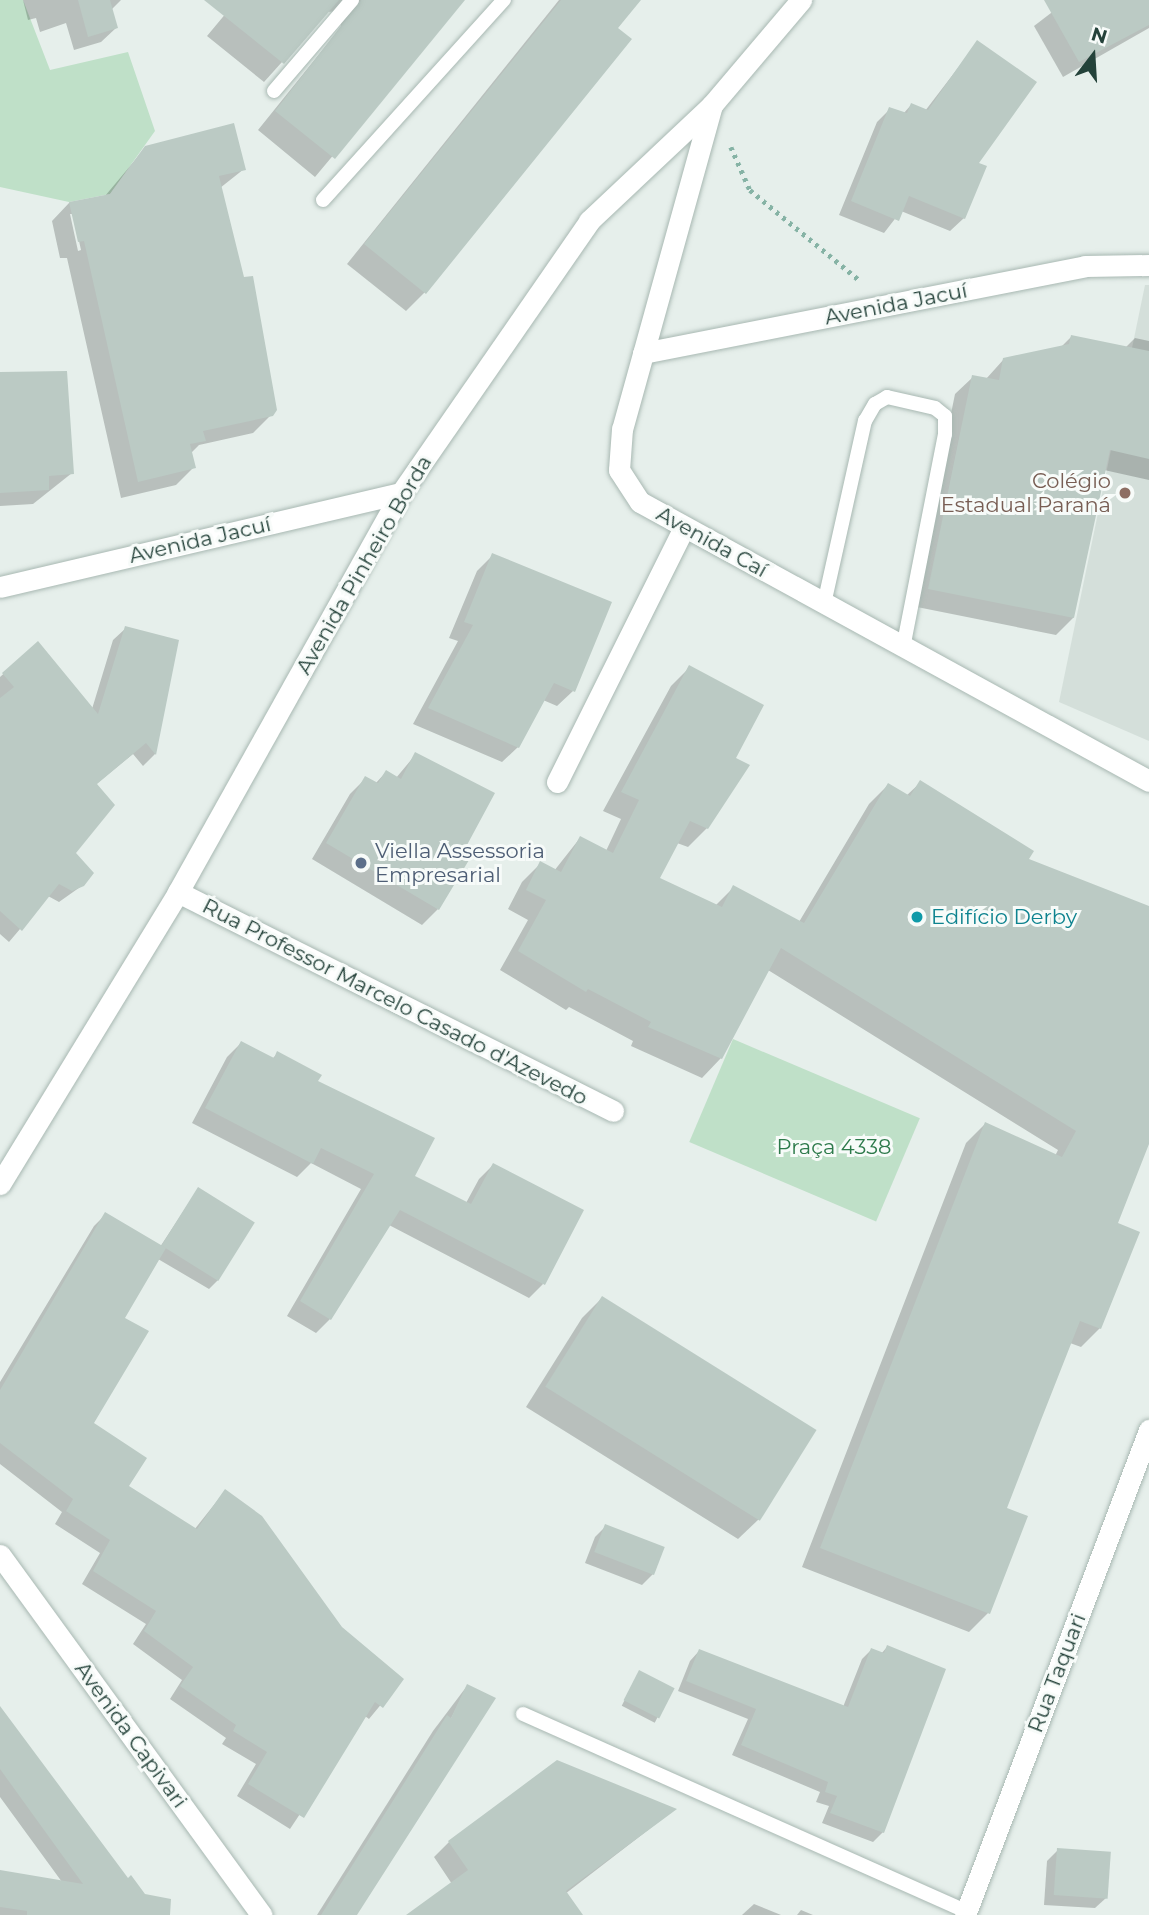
<!DOCTYPE html>
<html>
<head>
<meta charset="utf-8">
<style>
	body { margin:0 }
	#map { position:relative; width:1149px; height:1915px; overflow:hidden; background:#e6efeb; font-family:Montserrat,sans-serif }
	div>[style] { position:absolute }
	[style*='--x'] { left:calc(var(--x)*1px); top:calc(var(--y)*1px); width:calc(var(--w)*1px); rotate:calc(var(--a)*1deg) }
	.built>* { inset:0; background:#d4dfda }
	.green>* { inset:0; background:#bfe0c8; transform-origin:0 0 }
	.shadow>* { inset:0; background:#0003; transform-origin:0 0 }
	.building>* { inset:0; background:#bbcac4; transform-origin:0 0 }
	.path>* { height:4.5px; margin-top:-2.25px; transform-origin:0; background:repeating-linear-gradient(90deg,#86b3a5 0 3.5px,transparent 0 8.5px) }
	.roads { filter:drop-shadow(0 0 2px #a8b8b2) drop-shadow(0 0 2px #a8b8b2) }
	.lane>* { height:14px; margin:-7px; padding:0 7px; transform-origin:7px; border-radius:7px; background:#fff }
	.street>* { height:21px; margin:-10.5px; padding:0 10.5px; transform-origin:10.5px; border-radius:10.5px; background:#fff }
	.secondary>* { height:21px; margin:-10.5px; padding:0 10.5px; transform-origin:10.5px; border-radius:10.5px; background:#fff }
	.dots>* { width:19px; height:19px; translate:-50% -50%; box-sizing:border-box; border:4px solid #f7fbf9; border-radius:50% }
	span { translate:-50% -50%; white-space:nowrap; text-align:center; line-height:1.15; -webkit-text-stroke:6px #f7fbf9; paint-order:stroke }
	.street-label { font-size:21px; color:#24423a }
	.education-label { font-size:21px; color:#785e54 }
	.right { translate:-100% -50%; text-align:right }
	.service-label { font-size:21px; color:#4e5e75 }
	.left { translate:0 -50%; text-align:left }
	.culture-label { font-size:21px; color:#0d838f }
	.park-label { font-size:21px; color:#2d7a4b }
	.north { position:absolute; left:1058px; top:21px; width:70px; height:70px; -webkit-text-stroke:5px #f7fbf9; paint-order:stroke; rotate:17deg; font-size:19px; font-weight:700; line-height:28px; text-align:center; color:#24423a }
	.north::after { content:''; display:block; margin:auto; width:24px; height:32px; background:#24423a; clip-path:polygon(50% 0,100% 100%,50% 72%,0 100%) }
</style>
</head>
<body>
<div id="map">
	<div class="built">
		<i style="clip-path:polygon(1145px 285px,1149px 285px,1149px 741px,1059px 702px)"></i>
	</div>
	<div class="green">
		<i style="clip-path:polygon(0 0,23px 0,50px 70px,128px 52px,155px 131px,110px 194px,69px 202px,0 187px)"></i>
		<i style="left:733px;top:1039px;width:203px;height:112px;rotate:23deg"></i>
	</div>
	<div class="shadow">
		<i style="clip-path:polygon(23px 0,121px 0,111px 10px,116px 28px,101px 42px,74px 50px,66px 23px,40px 32px,36px 18px,28px 20px)"></i>
		<i style="clip-path:polygon(237px 0,463px 0,315px 177px,258px 130px,341px 27px,340px 11px,327px 12px,264px 82px,207px 36px)"></i>
		<i style="clip-path:polygon(559px 0,638px 0,425px 292px,406px 311px,347px 264px)"></i>
		<i style="clip-path:polygon(1068px 0,1149px 0,1149px 28px,1063px 77px,1034px 26px)"></i>
		<i style="clip-path:polygon(977px 43px,977px 164px,964px 218px,950px 231px,901px 211px,884px 233px,839px 215px,877px 122px,890px 109px,903px 114px,911px 105px,925px 111px)"></i>
		<i style="clip-path:polygon(evenodd,146px 147px,244px 169px,220px 188px,272px 414px,253px 433px,199px 445px,190px 454px,194px 467px,176px 485px,121px 498px,67px 258px,60px 258px,52px 221px,69px 203px,105px 196px,146px 147px,70px 214px,73px 214px,81px 250px,78px 251px,70px 214px)"></i>
		<i style="clip-path:polygon(1071px 337px,1125px 348px,1135px 338px,1149px 341px,1149px 480px,1104px 470px,1073px 618px,1056px 635px,912px 606px,955px 394px,973px 377px,986px 379px,1004px 359px,1061px 347px)"></i>
		<i style="clip-path:polygon(0 375px,72px 473px,33px 504px,0 506px)"></i>
		<i style="clip-path:polygon(493px 555px,573px 691px,557px 706px,543px 700px,518px 747px,502px 762px,413px 724px,458px 641px,449px 638px,477px 571px)"></i>
		<i style="clip-path:polygon(126px 628px,177px 641px,155px 754px,143px 766px,133px 754px,95px 785px,73px 853px,83px 885px,59px 902px,48px 896px,9px 942px,0 934px,0 677px,38px 643px,92px 709px,113px 640px)"></i>
		<i style="clip-path:polygon(690px 667px,733px 759px,707px 828px,688px 847px,677px 843px,658px 878px,715px 906px,734px 887px,799px 922px,869px 804px,888px 785px,906px 796px,921px 782px,1027px 860px,1149px 908px,1149px 1139px,1116px 1224px,1100px 1328px,1081px 1347px,1070px 1343px,1005px 1509px,988px 1613px,969px 1632px,802px 1567px,966px 1143px,985px 1124px,1055px 1156px,1058px 1150px,768px 970px,721px 1058px,702px 1078px,631px 1046px,633px 1041px,569px 1007px,566px 1010px,500px 970px,528px 920px,508px 909px,522px 882px,541px 863px,554px 871px,580px 838px,606px 851px,621px 819px,603px 811px,671px 686px)"></i>
		<i style="clip-path:polygon(416px 754px,465px 846px,438px 909px,422px 925px,312px 859px,350px 794px,366px 778px,375px 784px,386px 772px,396px 778px)"></i>
		<i style="clip-path:polygon(241px 1043px,272px 1059px,278px 1053px,316px 1082px,413px 1177px,466px 1203px,479px 1179px,493px 1165px,543px 1284px,529px 1298px,389px 1225px,330px 1319px,316px 1333px,287px 1316px,361px 1189px,311px 1163px,297px 1177px,192px 1123px,227px 1057px)"></i>
		<i style="clip-path:polygon(198px 1189px,219px 1279px,209px 1289px,158px 1259px,123px 1318px,92px 1423px,126px 1487px,194px 1530px,225px 1491px,340px 1628px,402px 1679px,369px 1719px,365px 1716px,290px 1829px,237px 1796px,256px 1764px,222px 1744px,226px 1738px,170px 1699px,182px 1680px,133px 1644px,146px 1624px,82px 1584px,100px 1553px,55px 1524px,62px 1512px,0 1464px,0 1382px,94px 1226px,106px 1214px,160px 1247px)"></i>
		<i style="clip-path:polygon(602px 1298px,759px 1519px,738px 1539px,526px 1407px,582px 1318px)"></i>
		<i style="clip-path:polygon(606px 1526px,653px 1574px,642px 1585px,585px 1563px,595px 1537px)"></i>
		<i style="clip-path:polygon(887px 1647px,883px 1832px,873px 1842px,822px 1823px,829px 1806px,816px 1802px,820px 1792px,732px 1755px,748px 1719px,678px 1691px,690px 1661px,699px 1651px,843px 1707px,862px 1659px,871px 1650px,881px 1654px)"></i>
		<i style="left:639px;top:1672px;width:37px;height:38px;rotate:27deg"></i>
		<i style="clip-path:polygon(467px 1686px,355px 1915px,317px 1915px,433px 1731px)"></i>
		<i style="clip-path:polygon(0 1709px,128px 1881px,157px 1915px,0 1915px,0 1872px,62px 1882px,0 1797px)"></i>
		<i style="clip-path:polygon(674px 1810px,565px 1894px,581px 1915px,409px 1915px,452px 1884px,434px 1857px,449px 1842px)"></i>
		<i style="clip-path:polygon(1058px 1850px,1106px 1898px,1095px 1908px,1044px 1905px,1047px 1861px)"></i>
		<i style="clip-path:polygon(754px 1904px,781px 1915px,742px 1915px)"></i>
		<i style="clip-path:polygon(801px 1910px,813px 1915px,797px 1915px)"></i>
	</div>
	<div class="building">
		<i style="clip-path:polygon(78px 0,110px 0,118px 28px,88px 37px)"></i>
		<i style="clip-path:polygon(204px 0,339px 0,284px 64px)"></i>
		<i style="clip-path:polygon(361px 0,465px 0,335px 159px,275px 111px)"></i>
		<i style="clip-path:polygon(561px 0,641px 0,618px 28px,632px 39px,426px 294px,364px 244px)"></i>
		<i style="clip-path:polygon(1044px 0,1149px 0,1149px 25px,1079px 62px)"></i>
		<i style="clip-path:polygon(977px 40px,1037px 82px,979px 163px,987px 166px,965px 219px,909px 196px,899px 221px,851px 201px,889px 107px,907px 113px,911px 103px,928px 110px)"></i>
		<i style="clip-path:polygon(234px 123px,246px 170px,219px 176px,244px 277px,253px 276px,277px 410px,273px 416px,203px 431px,206px 441px,190px 444px,196px 468px,138px 482px,84px 241px,78px 242px,69px 202px,110px 194px,145px 146px)"></i>
		<i style="clip-path:polygon(1071px 335px,1149px 351px,1149px 459px,1110px 450px,1074px 618px,928px 589px,972px 375px,999px 380px,1003px 358px,1069px 344px)"></i>
		<i style="clip-path:polygon(67px 371px,74px 474px,49px 476px,49px 490px,0 493px,0 372px)"></i>
		<i style="clip-path:polygon(492px 553px,612px 602px,575px 692px,554px 683px,519px 748px,428px 708px,473px 625px,464px 622px)"></i>
		<i style="clip-path:polygon(125px 626px,179px 640px,156px 755px,146px 743px,97px 784px,115px 805px,76px 853px,94px 873px,84px 886px,72px 891px,59px 884px,22px 931px,0 911px,0 698px,14px 687px,2px 673px,38px 641px,98px 714px)"></i>
		<i style="clip-path:polygon(689px 665px,764px 705px,736px 758px,750px 765px,708px 829px,690px 821px,660px 878px,722px 907px,733px 885px,804px 923px,888px 783px,910px 796px,920px 780px,1034px 851px,1029px 859px,1149px 906px,1149px 1144px,1118px 1223px,1140px 1232px,1101px 1329px,1080px 1321px,1041px 1420px,1007px 1508px,1028px 1516px,990px 1614px,820px 1548px,985px 1122px,1062px 1157px,1076px 1131px,781px 948px,722px 1059px,648px 1027px,651px 1022px,588px 989px,586px 992px,518px 951px,546px 900px,526px 890px,540px 861px,561px 872px,580px 836px,613px 853px,639px 800px,621px 792px)"></i>
		<i style="clip-path:polygon(415px 752px,495px 793px,467px 845px,475px 850px,439px 910px,326px 843px,365px 776px,378px 783px,386px 770px,401px 779px)"></i>
		<i style="clip-path:polygon(241px 1041px,274px 1058px,277px 1051px,322px 1075px,318px 1081px,435px 1138px,415px 1176px,471px 1204px,493px 1163px,584px 1210px,545px 1285px,400px 1210px,331px 1320px,300px 1301px,374px 1174px,321px 1148px,313px 1164px,205px 1108px)"></i>
		<i style="left:198px;top:1187px;width:67px;height:69px;rotate:32deg"></i>
		<i style="clip-path:polygon(105px 1212px,166px 1248px,125px 1318px,149px 1331px,94px 1423px,147px 1458px,129px 1486px,197px 1529px,225px 1489px,262px 1516px,342px 1627px,404px 1679px,383px 1708px,375px 1702px,304px 1818px,248px 1784px,267px 1752px,233px 1731px,236px 1725px,180px 1686px,193px 1667px,144px 1631px,156px 1611px,93px 1571px,110px 1540px,66px 1511px,73px 1499px,0 1443px,0 1390px)"></i>
		<i style="left:602px;top:1296px;width:253px;height:107px;rotate:32deg"></i>
		<i style="left:605px;top:1524px;width:64px;height:30px;rotate:21deg"></i>
		<i style="clip-path:polygon(887px 1645px,946px 1669px,884px 1833px,830px 1813px,837px 1796px,825px 1792px,828px 1782px,741px 1745px,756px 1709px,686px 1681px,699px 1649px,848px 1707px,871px 1648px,884px 1653px)"></i>
		<i style="left:639px;top:1670px;width:40px;height:34px;rotate:27deg"></i>
		<i style="clip-path:polygon(467px 1684px,496px 1698px,357px 1915px,321px 1915px,447px 1715px,451px 1718px)"></i>
		<i style="clip-path:polygon(0 1706px,128px 1878px,131px 1875px,145px 1894px,171px 1899px,170px 1915px,27px 1915px,27px 1911px,0 1907px,0 1870px,83px 1884px,0 1769px)"></i>
		<i style="clip-path:polygon(557px 1760px,677px 1809px,566px 1891px,583px 1915px,406px 1915px,468px 1870px,448px 1841px)"></i>
		<i style="left:1057px;top:1848px;width:54px;height:47px;rotate:4deg"></i>
	</div>
	<div class="path">
		<i style="--x:731;--y:147;--w:47;--a:66.2"></i>
		<i style="--x:750;--y:190;--w:140;--a:39.5"></i>
	</div>
	<div class="roads">
		<div class="lane">
			<i style="--x:274;--y:91;--w:120;--a:-49.4"></i>
			<i style="--x:323;--y:200;--w:270;--a:-47.9"></i>
			<i style="--x:824;--y:604;--w:188;--a:-77.4"></i>
			<i style="--x:865;--y:421;--w:20;--a:-60"></i>
			<i style="--x:875;--y:404;--w:14;--a:-30"></i>
			<i style="--x:887;--y:397;--w:49;--a:12.9"></i>
			<i style="--x:935;--y:408;--w:13;--a:39"></i>
			<i style="--x:945;--y:416;--w:18;--a:90"></i>
			<i style="--x:945;--y:434;--w:218;--a:101.1"></i>
			<i style="--x:523;--y:1714;--w:485;--a:24"></i>
		</div>
		<div class="street">
			<i style="--x:712;--y:105;--w:336;--a:105.5"></i>
			<i style="--x:622;--y:429;--w:41;--a:94.2"></i>
			<i style="--x:619;--y:470;--w:38;--a:57"></i>
			<i style="--x:640;--y:502;--w:580;--a:28.73"></i>
			<i style="--x:643;--y:353;--w:450;--a:-11.1"></i>
			<i style="--x:1085;--y:266;--w:64;--a:-0.9"></i>
			<i style="--x:0;--y:587;--w:412;--a:-13.2"></i>
			<i style="--x:557;--y:782;--w:285;--a:-63.5"></i>
			<i style="--x:178;--y:892;--w:487;--a:26.7"></i>
			<i style="--x:0;--y:1555;--w:445;--a:54"></i>
		</div>
		<div class="secondary">
			<i style="--x:0;--y:1184;--w:342;--a:-58.6"></i>
			<i style="--x:178;--y:892;--w:457;--a:-60.8"></i>
			<i style="--x:401;--y:493;--w:331;--a:-55.3"></i>
			<i style="--x:589;--y:221;--w:169;--a:-43.3"></i>
			<i style="--x:712;--y:105;--w:138;--a:-49.7"></i>
			<i style="--x:965;--y:1915;--w:519;--a:-69.22"></i>
		</div>
	</div>
	<div class="dots">
		<i style="left:1125px;top:493px;background:#8d6e63"></i>
		<i style="left:361px;top:863px;background:#5c6f8a"></i>
		<i style="left:917px;top:917px;background:#0f9aa8"></i>
	</div>
	<div class="street-label">
		<span style="left:896px;top:304px;rotate:-11deg">Avenida Jacuí</span>
		<span style="left:200px;top:540px;rotate:-13deg">Avenida Jacuí</span>
		<span style="left:712px;top:542px;rotate:29deg">Avenida Caí</span>
		<span style="left:364px;top:565px;rotate:-60deg">Avenida Pinheiro Borda</span>
		<span style="left:395px;top:1002px;rotate:27deg">Rua Professor Marcelo Casado d'Azevedo</span>
		<span style="left:1057px;top:1673px;rotate:-69deg">Rua Taquari</span>
		<span style="left:131px;top:1735px;rotate:54deg">Avenida Capivari</span>
	</div>
	<div class="education-label">
		<span class="right" style="left:1111px;top:493px">Colégio<br>Estadual Paraná</span>
	</div>
	<div class="service-label">
		<span class="left" style="left:375px;top:863px">Viella Assessoria<br>Empresarial</span>
	</div>
	<div class="culture-label">
		<span class="left" style="left:931px;top:917px">Edifício Derby</span>
	</div>
	<div class="park-label">
		<span style="left:834px;top:1147px">Praça 4338</span>
	</div>
	<div class="north">N</div>
</div>
</body>
</html>
